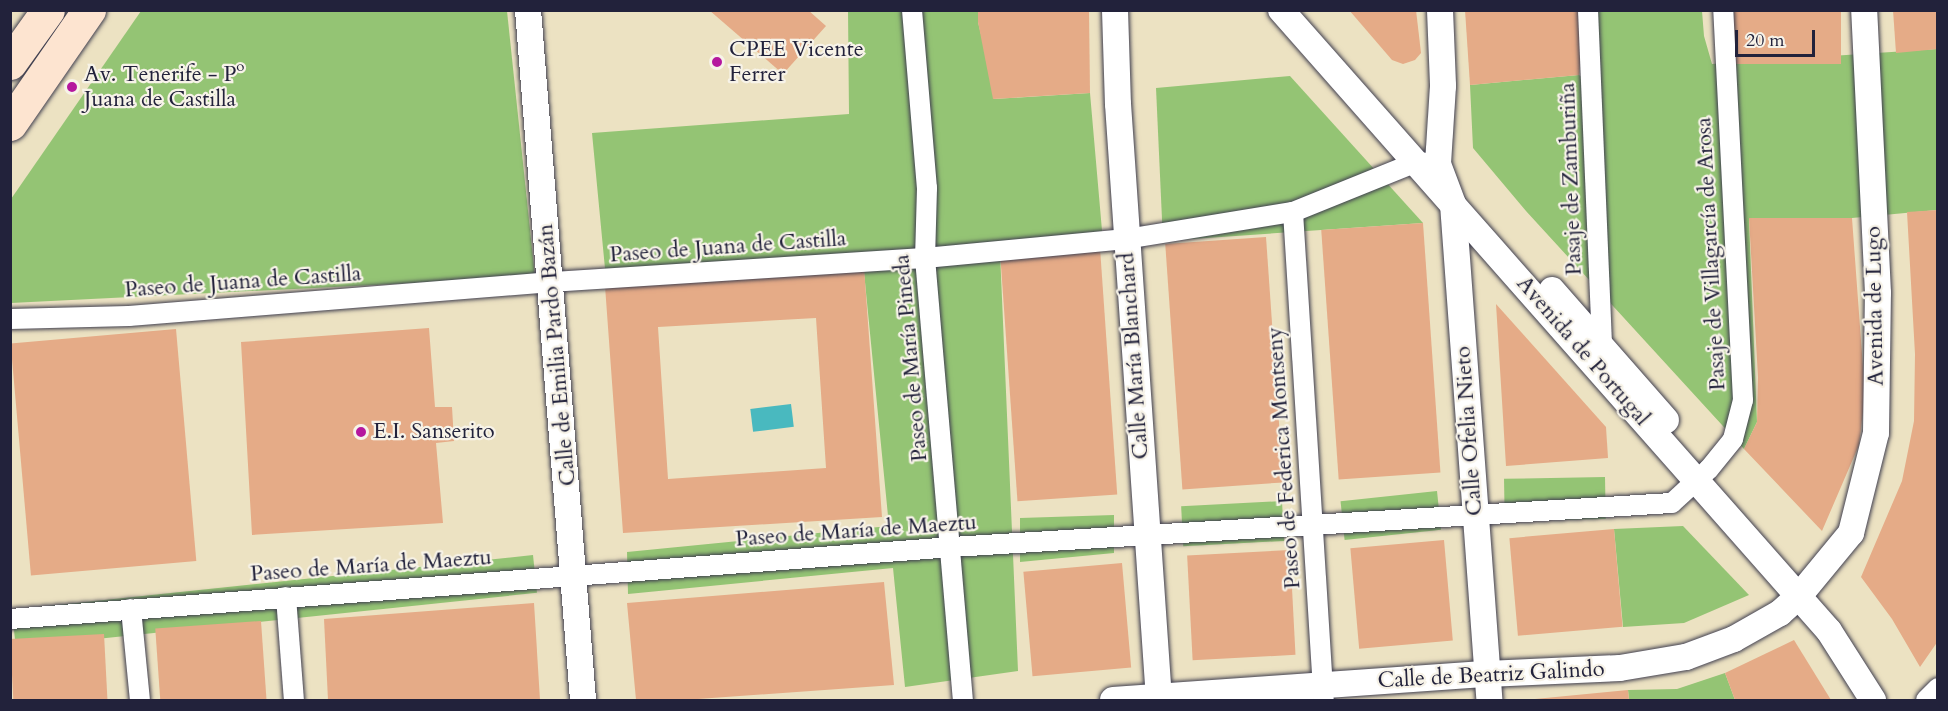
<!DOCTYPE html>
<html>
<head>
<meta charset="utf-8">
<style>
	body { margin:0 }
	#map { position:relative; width:1948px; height:711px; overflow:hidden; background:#ece2c2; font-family:Cardo,serif }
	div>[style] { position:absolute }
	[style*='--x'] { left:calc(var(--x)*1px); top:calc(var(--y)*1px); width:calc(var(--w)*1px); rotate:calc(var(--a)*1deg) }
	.green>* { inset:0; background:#94c474; transform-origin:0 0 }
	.water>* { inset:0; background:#49b9bf; transform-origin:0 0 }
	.building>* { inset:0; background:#e5ab87; transform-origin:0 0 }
	.roads { filter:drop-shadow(0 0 2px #403f4f) drop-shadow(0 0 2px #403f4f) }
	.pedestrian>* { height:20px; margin:-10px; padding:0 10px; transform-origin:10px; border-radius:10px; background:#fff }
	.minor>* { height:26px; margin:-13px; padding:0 13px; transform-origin:13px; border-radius:13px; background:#fff }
	.secondary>* { height:33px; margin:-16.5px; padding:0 16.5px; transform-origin:16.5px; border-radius:16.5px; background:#fde4d0 }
	.dots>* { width:16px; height:16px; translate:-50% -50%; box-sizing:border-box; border:3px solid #f7f3e8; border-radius:50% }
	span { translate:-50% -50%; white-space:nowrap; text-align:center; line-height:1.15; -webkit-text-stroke:4.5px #f7f3e8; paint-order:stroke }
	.poi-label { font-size:22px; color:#22223b }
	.left { translate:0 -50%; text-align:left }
	.street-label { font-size:22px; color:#22223b }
	.frame { position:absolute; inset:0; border:12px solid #22223b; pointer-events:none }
	.scale { position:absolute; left:1735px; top:30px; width:80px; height:27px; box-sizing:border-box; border:3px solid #22223b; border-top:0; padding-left:8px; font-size:18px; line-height:21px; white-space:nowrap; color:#22223b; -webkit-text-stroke:4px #f7f3e8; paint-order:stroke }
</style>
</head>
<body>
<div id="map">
	<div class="green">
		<i style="clip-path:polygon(141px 11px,507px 11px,535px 277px,11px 303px,11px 199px)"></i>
		<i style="clip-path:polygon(848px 11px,978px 11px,978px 22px,993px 84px,994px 99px,1090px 93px,1103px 242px,1000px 252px,1018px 671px,905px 687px,893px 568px,628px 594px,627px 552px,889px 526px,863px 262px,606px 279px,592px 133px,849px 114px)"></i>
		<i style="clip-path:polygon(1593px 11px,1702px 11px,1704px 36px,1712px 64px,1937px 49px,1937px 210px,1852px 218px,1749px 219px,1757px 422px,1744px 449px,1526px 211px,1473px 148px,1470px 85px,1579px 75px,1598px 90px)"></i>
		<i style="clip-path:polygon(1290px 76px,1423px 223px,1163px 241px,1156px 88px)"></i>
		<i style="left:1605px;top:477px;width:42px;height:101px;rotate:89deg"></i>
		<i style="left:1437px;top:491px;width:39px;height:97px;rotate:84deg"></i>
		<i style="left:1282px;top:501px;width:40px;height:101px;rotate:87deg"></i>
		<i style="clip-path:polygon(1114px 515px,1114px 553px,1020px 562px,1020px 518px)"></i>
		<i style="clip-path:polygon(1683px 526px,1749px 595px,1684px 623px,1623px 627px,1614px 529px)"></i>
		<i style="left:533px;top:555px;width:38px;height:524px;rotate:84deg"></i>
		<i style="clip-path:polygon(1725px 673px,1735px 700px,1629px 700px,1628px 690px,1677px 689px)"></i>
	</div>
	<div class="water">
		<i style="left:791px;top:404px;width:23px;height:41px;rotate:83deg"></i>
	</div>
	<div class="building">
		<i style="clip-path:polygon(709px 10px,808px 10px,826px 26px,783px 74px)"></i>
		<i style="clip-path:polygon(978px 10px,1089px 10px,1090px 93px,993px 99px,978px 22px)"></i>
		<i style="clip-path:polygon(1349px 10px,1416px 10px,1421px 53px,1415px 60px,1403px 64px,1392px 60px)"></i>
		<i style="clip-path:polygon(1465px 10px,1577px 10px,1583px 31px,1579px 75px,1470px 85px)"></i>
		<i style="left:1734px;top:10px;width:107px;height:54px"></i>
		<i style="clip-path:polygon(1893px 10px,1938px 10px,1938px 49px,1896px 53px)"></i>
		<i style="clip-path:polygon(1938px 210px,1938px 641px,1920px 667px,1892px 619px,1861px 577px,1902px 481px,1914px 421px,1915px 354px,1907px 212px)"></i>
		<i style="clip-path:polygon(1749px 218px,1852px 218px,1865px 395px,1859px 445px,1822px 531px,1744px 449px,1757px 422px,1758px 377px)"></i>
		<i style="left:1423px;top:223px;width:250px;height:102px;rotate:86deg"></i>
		<i style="left:1266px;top:237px;width:246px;height:101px;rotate:86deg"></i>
		<i style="left:1100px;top:248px;width:247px;height:100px;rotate:86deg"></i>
		<i style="clip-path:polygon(evenodd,864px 267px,882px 517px,623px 533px,605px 286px,864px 267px,816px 318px,826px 468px,668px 479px,658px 327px,816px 318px)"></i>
		<i style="clip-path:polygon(1496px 304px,1606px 427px,1608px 458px,1506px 466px)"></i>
		<i style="clip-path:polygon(429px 328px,435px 407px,452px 407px,454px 441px,436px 443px,443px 523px,252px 535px,241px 342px)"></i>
		<i style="left:176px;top:329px;width:233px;height:166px;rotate:85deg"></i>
		<i style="left:1614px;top:529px;width:98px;height:105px;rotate:85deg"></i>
		<i style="left:1444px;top:540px;width:101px;height:94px;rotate:85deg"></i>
		<i style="left:1290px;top:550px;width:105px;height:103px;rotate:87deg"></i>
		<i style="left:1122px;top:563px;width:105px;height:99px;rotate:85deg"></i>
		<i style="clip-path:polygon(884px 582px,894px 685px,684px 700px,636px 700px,627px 603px)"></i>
		<i style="clip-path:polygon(534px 603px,540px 700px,328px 700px,324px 619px)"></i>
		<i style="left:261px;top:621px;width:79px;height:106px;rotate:86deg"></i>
		<i style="left:104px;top:634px;width:66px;height:94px;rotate:87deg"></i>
		<i style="clip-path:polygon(1794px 640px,1831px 700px,1735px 700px,1725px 673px)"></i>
		<i style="clip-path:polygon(1628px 690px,1629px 700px,1535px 700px,1535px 699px)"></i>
	</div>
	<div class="roads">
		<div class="pedestrian">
			<i style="--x:912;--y:10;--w:179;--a:85.2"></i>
			<i style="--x:927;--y:188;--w:70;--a:91.6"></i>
			<i style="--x:925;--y:258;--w:444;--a:85.1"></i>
			<i style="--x:1588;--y:10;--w:336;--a:87.6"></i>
			<i style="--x:1293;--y:212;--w:489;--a:86.4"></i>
			<i style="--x:10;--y:319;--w:119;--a:-1.4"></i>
			<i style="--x:129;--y:316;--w:424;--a:-4.6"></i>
			<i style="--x:552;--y:282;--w:374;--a:-3.7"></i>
			<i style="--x:925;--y:258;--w:202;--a:-5.4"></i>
			<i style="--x:1126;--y:239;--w:169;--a:-9.2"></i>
			<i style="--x:1293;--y:212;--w:134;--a:-22"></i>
			<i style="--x:1417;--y:162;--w:10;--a:6"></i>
			<i style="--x:286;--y:597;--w:103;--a:85.6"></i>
			<i style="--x:131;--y:609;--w:91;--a:84.4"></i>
			<i style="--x:10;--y:619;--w:945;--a:-4.37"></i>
			<i style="--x:952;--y:547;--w:721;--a:-3.5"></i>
			<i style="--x:1672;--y:503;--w:50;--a:-42.6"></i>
			<i style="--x:1709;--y:469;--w:38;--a:-51"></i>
			<i style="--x:1733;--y:439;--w:40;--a:-75.6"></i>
			<i style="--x:1743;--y:400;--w:391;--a:-92.9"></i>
			<i style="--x:1926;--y:700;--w:17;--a:-45"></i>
		</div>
		<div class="minor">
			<i style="--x:528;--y:10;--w:692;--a:85.44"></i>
			<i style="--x:1115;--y:10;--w:94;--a:88.2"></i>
			<i style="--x:1118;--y:104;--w:597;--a:86.06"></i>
			<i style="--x:1281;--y:10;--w:828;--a:48.57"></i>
			<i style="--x:1829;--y:631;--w:82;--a:57.5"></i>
			<i style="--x:1440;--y:10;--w:76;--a:87.7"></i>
			<i style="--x:1443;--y:86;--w:78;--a:93.7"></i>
			<i style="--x:1438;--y:164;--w:43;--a:69.4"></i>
			<i style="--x:1453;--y:204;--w:497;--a:85.8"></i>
			<i style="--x:1552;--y:290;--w:173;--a:48.8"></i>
			<i style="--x:1113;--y:700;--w:375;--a:-4"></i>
			<i style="--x:1487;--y:674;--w:133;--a:-2.6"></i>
			<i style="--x:1620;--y:668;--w:67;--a:-9.5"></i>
			<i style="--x:1686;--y:657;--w:51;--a:-20.6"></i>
			<i style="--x:1734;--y:639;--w:53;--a:-29.5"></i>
			<i style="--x:1780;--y:613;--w:25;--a:-42"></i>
			<i style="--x:1799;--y:596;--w:82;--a:-50.5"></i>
			<i style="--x:1851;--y:533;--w:103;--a:-76"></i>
			<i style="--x:1876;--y:433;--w:140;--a:-89.2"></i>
			<i style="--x:1878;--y:293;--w:283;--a:-92.8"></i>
		</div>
		<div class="secondary">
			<i style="--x:10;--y:63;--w:65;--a:-54.4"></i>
			<i style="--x:10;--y:124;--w:139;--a:-55.3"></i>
		</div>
	</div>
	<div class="dots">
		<i style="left:717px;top:62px;background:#b5179e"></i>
		<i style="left:72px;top:87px;background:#b5179e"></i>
		<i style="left:361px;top:432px;background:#b5179e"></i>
	</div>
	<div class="poi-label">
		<span class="left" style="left:729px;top:62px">CPEE Vicente<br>Ferrer</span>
		<span class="left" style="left:84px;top:87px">Av. Tenerife - Pº<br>Juana de Castilla</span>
		<span class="left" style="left:373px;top:432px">E.I. Sanserito</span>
	</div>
	<div class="street-label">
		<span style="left:1571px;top:179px;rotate:-92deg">Pasaje de Zamburiña</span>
		<span style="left:728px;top:247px;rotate:-4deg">Paseo de Juana de Castilla</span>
		<span style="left:1711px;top:254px;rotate:-93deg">Pasaje de Villagarcía de Arosa</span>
		<span style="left:243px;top:282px;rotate:-4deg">Paseo de Juana de Castilla</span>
		<span style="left:1875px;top:306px;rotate:-91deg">Avenida de Lugo</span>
		<span style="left:1583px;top:351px;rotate:49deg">Avenida de Portugal</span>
		<span style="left:557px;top:355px;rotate:-95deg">Calle de Emilia Pardo Bazán</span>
		<span style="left:1134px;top:356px;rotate:-94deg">Calle María Blanchard</span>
		<span style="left:911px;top:358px;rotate:-95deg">Paseo de María Pineda</span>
		<span style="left:1469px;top:431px;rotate:-94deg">Calle Ofelia Nieto</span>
		<span style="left:1284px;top:458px;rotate:-94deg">Paseo de Federica Montseny</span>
		<span style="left:856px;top:531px;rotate:-4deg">Paseo de María de Maeztu</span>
		<span style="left:371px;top:566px;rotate:-4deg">Paseo de María de Maeztu</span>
		<span style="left:1491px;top:675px;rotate:-3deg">Calle de Beatriz Galindo</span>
	</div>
	<div class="frame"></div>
	<div class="scale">20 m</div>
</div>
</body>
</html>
